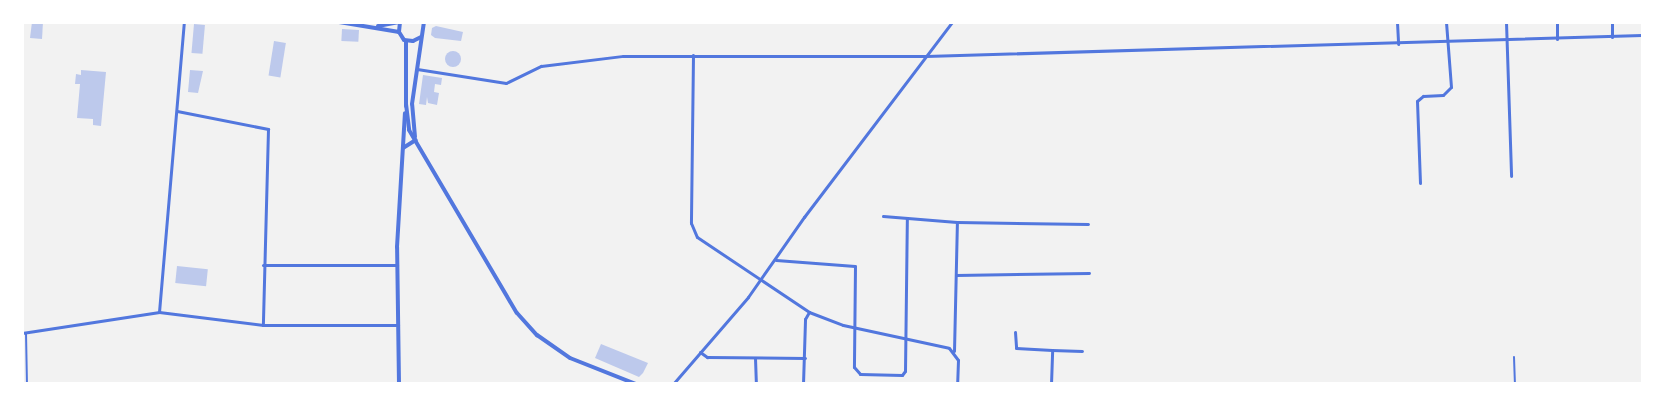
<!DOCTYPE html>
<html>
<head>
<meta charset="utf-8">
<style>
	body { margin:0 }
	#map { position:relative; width:1665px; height:406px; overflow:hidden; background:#f2f2f2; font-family:Quicksand,sans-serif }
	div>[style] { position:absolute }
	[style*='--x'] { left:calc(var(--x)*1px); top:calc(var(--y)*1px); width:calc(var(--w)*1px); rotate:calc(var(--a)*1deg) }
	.building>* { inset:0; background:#bdc9ec; transform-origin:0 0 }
	.round { border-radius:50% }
	.service>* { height:2px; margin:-1px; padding:0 1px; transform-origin:1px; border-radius:1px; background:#5277de }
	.minor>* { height:3px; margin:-1.5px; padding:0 1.5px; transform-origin:1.5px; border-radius:1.5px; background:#5277de }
	.tertiary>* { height:4px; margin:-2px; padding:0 2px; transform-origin:2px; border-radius:2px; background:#5277de }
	span { translate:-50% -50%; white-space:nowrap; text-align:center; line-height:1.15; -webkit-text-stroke:5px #fff; paint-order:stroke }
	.frame { position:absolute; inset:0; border:24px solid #fff; pointer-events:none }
</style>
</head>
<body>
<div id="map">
	<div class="building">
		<i style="clip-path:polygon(32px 22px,43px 22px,42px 39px,30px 38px)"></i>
		<i style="left:194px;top:24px;width:11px;height:29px;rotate:5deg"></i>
		<i style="clip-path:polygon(436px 26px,463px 32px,461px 41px,435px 38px,431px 35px,432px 28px)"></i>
		<i style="left:342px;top:29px;width:17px;height:12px;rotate:3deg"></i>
		<i style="left:274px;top:41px;width:12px;height:35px;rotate:9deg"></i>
		<i class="round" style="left:445px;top:51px;width:16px;height:16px"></i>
		<i style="clip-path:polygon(81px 70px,106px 72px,101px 126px,93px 125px,93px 119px,77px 118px,80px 84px,75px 84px,76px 74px,81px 75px)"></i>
		<i style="clip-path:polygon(190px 70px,203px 71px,198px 93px,188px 92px)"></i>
		<i style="clip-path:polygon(423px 75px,442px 78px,441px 85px,435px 84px,434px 92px,439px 93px,437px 105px,428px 103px,427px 97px,426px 105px,419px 104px)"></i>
		<i style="left:177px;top:266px;width:31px;height:17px;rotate:6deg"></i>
		<i style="clip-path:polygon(601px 344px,648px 363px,643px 373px,639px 377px,595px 358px)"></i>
	</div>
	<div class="service">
		<i style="--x:26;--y:333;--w:51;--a:88.9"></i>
		<i style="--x:1514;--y:357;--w:27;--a:88"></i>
	</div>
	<div class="minor">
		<i style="--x:1397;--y:22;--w:22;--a:87"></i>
		<i style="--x:1506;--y:22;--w:154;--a:88.1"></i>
		<i style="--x:1557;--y:22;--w:17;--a:90"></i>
		<i style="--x:1612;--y:22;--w:15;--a:90"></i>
		<i style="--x:693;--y:55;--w:168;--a:90.7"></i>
		<i style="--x:691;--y:223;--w:15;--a:67"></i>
		<i style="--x:697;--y:237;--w:135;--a:33.8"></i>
		<i style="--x:809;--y:312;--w:36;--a:21"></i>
		<i style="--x:843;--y:325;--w:108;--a:12.2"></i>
		<i style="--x:949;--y:348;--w:15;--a:53"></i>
		<i style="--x:958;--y:360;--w:24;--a:92"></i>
		<i style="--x:417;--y:69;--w:90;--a:8.9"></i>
		<i style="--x:506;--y:83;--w:39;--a:-26"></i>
		<i style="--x:541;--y:66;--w:83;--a:-7"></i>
		<i style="--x:623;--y:56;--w:303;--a:0"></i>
		<i style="--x:926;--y:56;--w:716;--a:-1.68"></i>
		<i style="--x:177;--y:111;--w:93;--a:11.2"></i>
		<i style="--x:268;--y:129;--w:196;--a:91.5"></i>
		<i style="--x:1420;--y:183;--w:82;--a:-92.1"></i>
		<i style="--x:1417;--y:101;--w:8;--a:-40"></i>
		<i style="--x:1423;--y:96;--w:20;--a:-3"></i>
		<i style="--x:1443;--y:95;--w:11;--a:-45"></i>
		<i style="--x:1451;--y:87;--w:65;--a:-94.4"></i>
		<i style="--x:883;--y:216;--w:74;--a:4.6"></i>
		<i style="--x:957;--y:222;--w:131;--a:0.9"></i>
		<i style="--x:776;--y:260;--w:79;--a:4.3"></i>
		<i style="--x:855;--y:266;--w:101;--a:90.6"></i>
		<i style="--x:854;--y:367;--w:9;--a:49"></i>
		<i style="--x:860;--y:374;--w:42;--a:1.4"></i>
		<i style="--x:902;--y:375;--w:5;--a:-53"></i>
		<i style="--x:905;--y:371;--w:153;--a:-89.3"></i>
		<i style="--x:263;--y:265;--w:134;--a:0"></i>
		<i style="--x:956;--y:275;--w:133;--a:-0.9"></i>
		<i style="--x:159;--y:312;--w:291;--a:-85.1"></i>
		<i style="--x:1015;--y:332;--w:16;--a:86"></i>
		<i style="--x:1016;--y:348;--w:36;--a:3"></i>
		<i style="--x:22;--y:333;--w:139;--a:-8.7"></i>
		<i style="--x:159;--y:312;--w:105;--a:7.1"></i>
		<i style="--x:263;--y:325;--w:135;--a:0"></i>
		<i style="--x:954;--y:351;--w:129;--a:-88.7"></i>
		<i style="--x:700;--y:352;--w:9;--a:36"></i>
		<i style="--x:707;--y:357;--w:98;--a:0.6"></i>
		<i style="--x:755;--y:358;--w:26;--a:88"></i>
		<i style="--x:673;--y:384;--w:115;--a:-49.2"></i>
		<i style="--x:748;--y:297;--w:98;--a:-55"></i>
		<i style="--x:804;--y:217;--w:245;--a:-52.8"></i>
		<i style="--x:803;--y:384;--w:65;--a:-88.2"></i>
		<i style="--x:805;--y:319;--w:8;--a:-60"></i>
		<i style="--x:1051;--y:384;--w:34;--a:-88"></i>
		<i style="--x:1052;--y:350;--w:30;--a:2"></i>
	</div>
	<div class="tertiary">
		<i style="--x:339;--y:22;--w:61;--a:9.5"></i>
		<i style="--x:400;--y:22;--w:10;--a:96"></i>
		<i style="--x:399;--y:32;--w:9;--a:58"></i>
		<i style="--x:404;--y:40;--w:9;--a:6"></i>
		<i style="--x:413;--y:41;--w:9;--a:-27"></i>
		<i style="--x:378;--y:26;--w:20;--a:-11"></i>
		<i style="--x:406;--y:104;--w:26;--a:83"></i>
		<i style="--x:409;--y:130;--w:212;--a:59.5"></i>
		<i style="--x:517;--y:313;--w:30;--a:48"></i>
		<i style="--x:537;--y:335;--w:40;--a:34.9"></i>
		<i style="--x:570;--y:358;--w:71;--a:21.5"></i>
		<i style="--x:406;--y:106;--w:65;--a:-90"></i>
		<i style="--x:415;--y:137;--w:33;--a:-95"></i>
		<i style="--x:412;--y:104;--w:83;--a:-81.7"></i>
		<i style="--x:403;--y:148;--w:15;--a:-32"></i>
		<i style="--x:399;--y:384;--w:137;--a:-90.8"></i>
		<i style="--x:397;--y:247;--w:134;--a:-86.6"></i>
	</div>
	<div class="frame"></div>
</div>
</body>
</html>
